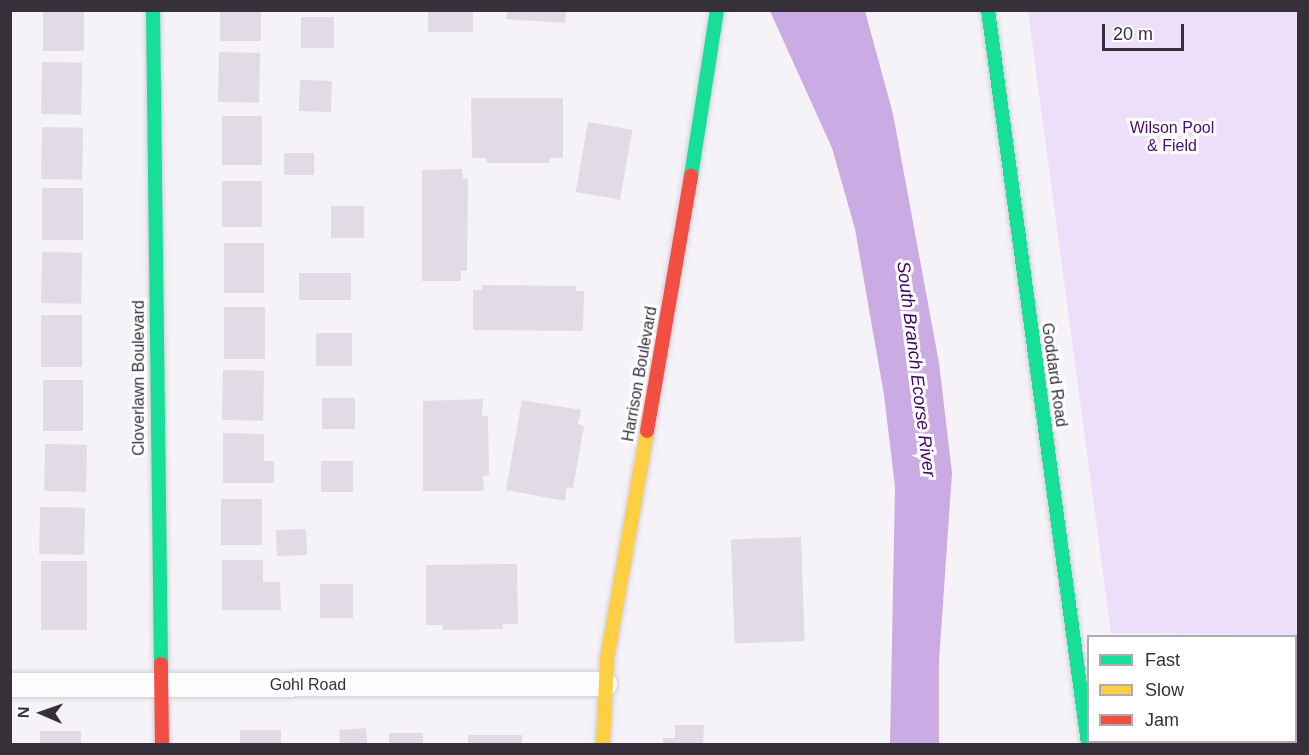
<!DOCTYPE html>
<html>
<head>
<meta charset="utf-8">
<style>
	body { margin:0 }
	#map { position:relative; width:1309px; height:755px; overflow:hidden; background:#f5f2f8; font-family:Arial,sans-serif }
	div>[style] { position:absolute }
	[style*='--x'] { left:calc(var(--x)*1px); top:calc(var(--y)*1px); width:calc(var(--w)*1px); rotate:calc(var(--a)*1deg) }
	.green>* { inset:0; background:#eddefa }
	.water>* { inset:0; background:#cbabe4 }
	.building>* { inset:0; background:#e0dbe4; transform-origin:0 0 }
	.roads { filter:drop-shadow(0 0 2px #d2cdd6) drop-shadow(0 0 2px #d2cdd6) }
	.street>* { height:24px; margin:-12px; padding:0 12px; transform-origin:12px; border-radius:12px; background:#fefdfe }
	.fast>* { height:14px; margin:-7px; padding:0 7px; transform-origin:7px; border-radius:7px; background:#16e098 }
	.slow>* { height:14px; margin:-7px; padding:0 7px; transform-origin:7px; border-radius:7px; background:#ffcf43 }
	.jam>* { height:14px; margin:-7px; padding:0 7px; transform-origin:7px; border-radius:7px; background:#f24e42 }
	span { translate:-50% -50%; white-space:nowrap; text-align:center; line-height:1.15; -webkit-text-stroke:6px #fff; paint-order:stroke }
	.park-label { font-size:16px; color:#4c0e6e }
	.street-label { font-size:16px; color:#36303b }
	.water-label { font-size:18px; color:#430064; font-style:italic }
	.frame { position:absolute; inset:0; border:12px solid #36303b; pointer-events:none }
	.legend { position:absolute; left:1087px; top:635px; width:210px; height:108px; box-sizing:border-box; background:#fff; border:2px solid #afacb1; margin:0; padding:8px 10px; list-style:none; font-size:18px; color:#36303b }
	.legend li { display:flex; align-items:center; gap:12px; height:30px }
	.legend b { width:30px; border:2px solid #afacb1 }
	.north { position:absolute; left:12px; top:683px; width:60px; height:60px; -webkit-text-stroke:4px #fff; paint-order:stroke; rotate:272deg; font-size:16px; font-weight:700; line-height:24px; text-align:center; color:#36303b }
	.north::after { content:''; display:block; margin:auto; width:21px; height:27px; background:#36303b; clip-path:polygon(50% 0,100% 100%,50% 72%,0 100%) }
	.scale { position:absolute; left:1102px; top:24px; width:82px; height:27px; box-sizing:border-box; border:3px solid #36303b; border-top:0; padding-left:8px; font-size:18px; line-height:21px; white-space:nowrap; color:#36303b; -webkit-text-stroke:4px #fff; paint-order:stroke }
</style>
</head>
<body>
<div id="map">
	<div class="green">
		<i style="clip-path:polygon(1028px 11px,1298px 11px,1298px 635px,1111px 633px)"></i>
	</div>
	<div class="water">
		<i style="clip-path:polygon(770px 11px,865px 11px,893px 114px,939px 363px,952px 473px,939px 661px,939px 744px,890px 744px,895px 487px,884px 395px,855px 229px,832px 148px)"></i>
	</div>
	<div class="building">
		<i style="left:43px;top:10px;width:41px;height:41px"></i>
		<i style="left:220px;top:10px;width:41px;height:31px"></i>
		<i style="left:428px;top:10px;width:45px;height:22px"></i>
		<i style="clip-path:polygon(507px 10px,566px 10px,565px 23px,506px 19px)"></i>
		<i style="left:301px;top:17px;width:33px;height:31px"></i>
		<i style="left:219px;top:52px;width:41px;height:50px;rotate:1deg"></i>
		<i style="left:42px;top:62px;width:40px;height:52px;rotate:1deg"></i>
		<i style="left:300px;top:80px;width:32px;height:31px;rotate:2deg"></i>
		<i style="clip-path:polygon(471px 98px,563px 98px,563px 158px,550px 158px,549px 163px,487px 163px,486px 158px,472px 158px)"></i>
		<i style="left:222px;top:116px;width:40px;height:49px"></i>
		<i style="left:588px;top:122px;width:45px;height:71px;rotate:10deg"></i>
		<i style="left:42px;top:127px;width:41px;height:52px;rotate:1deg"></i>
		<i style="left:284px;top:153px;width:30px;height:22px"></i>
		<i style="clip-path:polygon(462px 169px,463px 179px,468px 179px,467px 271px,461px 271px,461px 281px,422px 281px,422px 170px)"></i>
		<i style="left:222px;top:181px;width:40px;height:46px"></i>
		<i style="left:42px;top:188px;width:41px;height:52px"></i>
		<i style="left:331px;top:206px;width:33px;height:32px"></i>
		<i style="left:224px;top:243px;width:40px;height:50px"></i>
		<i style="left:42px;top:252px;width:40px;height:51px;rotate:1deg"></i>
		<i style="left:299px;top:273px;width:52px;height:27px"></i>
		<i style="clip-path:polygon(482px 285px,576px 286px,576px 291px,584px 291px,583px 331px,473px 330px,473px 290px,482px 290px)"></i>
		<i style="left:224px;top:307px;width:41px;height:52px"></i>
		<i style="left:41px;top:315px;width:41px;height:52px"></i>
		<i style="left:316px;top:333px;width:36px;height:33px"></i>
		<i style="left:223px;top:370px;width:41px;height:50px;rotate:1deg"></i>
		<i style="left:43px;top:380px;width:40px;height:51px"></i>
		<i style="left:322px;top:398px;width:33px;height:31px"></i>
		<i style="clip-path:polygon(483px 399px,482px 416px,488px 416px,489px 475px,483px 476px,484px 491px,423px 491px,423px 401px)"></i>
		<i style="clip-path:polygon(522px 400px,581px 410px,578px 424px,584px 426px,573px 488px,567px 487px,565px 501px,506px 490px)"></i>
		<i style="clip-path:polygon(223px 433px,264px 434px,264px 461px,274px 461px,274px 483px,223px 483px)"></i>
		<i style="left:45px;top:444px;width:42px;height:47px;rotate:1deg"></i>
		<i style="left:321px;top:461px;width:32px;height:31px"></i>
		<i style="left:221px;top:499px;width:41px;height:46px"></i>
		<i style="left:40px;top:507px;width:45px;height:47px;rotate:1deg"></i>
		<i style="left:306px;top:529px;width:26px;height:30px;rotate:88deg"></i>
		<i style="left:801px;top:537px;width:104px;height:70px;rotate:88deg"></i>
		<i style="clip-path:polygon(222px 560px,263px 560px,263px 582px,280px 582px,281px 610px,222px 610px)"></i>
		<i style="left:41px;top:561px;width:46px;height:69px"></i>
		<i style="clip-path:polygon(517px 564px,518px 624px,503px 624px,503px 629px,443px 630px,442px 625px,426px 625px,426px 565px)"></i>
		<i style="left:320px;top:584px;width:33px;height:34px"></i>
		<i style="clip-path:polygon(675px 725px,704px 725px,703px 744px,663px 744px,663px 738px,675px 738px)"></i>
		<i style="left:366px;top:728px;width:16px;height:27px;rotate:86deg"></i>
		<i style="clip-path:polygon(240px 730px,281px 730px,281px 744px,236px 744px,240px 742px)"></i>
		<i style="left:40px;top:731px;width:41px;height:13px"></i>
		<i style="left:423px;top:733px;width:11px;height:34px;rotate:90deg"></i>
		<i style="left:522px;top:735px;width:9px;height:54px;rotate:90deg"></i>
		<i style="left:1151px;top:742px;width:45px;height:2px"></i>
		<i style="left:1232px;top:742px;width:20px;height:2px"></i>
	</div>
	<div class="roads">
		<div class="street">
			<i style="--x:1296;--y:680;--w:2;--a:0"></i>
			<i style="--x:10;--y:685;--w:595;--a:-0.1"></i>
		</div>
		<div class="fast">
			<i style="--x:153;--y:10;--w:654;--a:89.3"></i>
			<i style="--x:988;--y:10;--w:741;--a:82.24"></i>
			<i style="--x:691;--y:176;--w:168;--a:-81.1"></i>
		</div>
		<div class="slow">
			<i style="--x:603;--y:744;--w:85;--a:-87.3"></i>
			<i style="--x:607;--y:659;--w:231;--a:-80"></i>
		</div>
		<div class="jam">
			<i style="--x:647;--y:431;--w:259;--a:-80.2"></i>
			<i style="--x:161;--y:664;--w:80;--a:89.3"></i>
		</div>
	</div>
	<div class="park-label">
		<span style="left:1172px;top:137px">Wilson Pool<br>&amp; Field</span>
	</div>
	<div class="street-label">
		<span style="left:640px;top:374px;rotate:-80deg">Harrison Boulevard</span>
		<span style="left:1054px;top:375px;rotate:82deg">Goddard Road</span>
		<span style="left:139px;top:378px;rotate:-90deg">Cloverlawn Boulevard</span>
		<span style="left:308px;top:685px">Gohl Road</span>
	</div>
	<div class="water-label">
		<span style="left:916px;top:369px;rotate:83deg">South Branch Ecorse River</span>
	</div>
	<div class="frame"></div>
	<ul class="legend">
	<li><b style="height:8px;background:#16e098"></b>Fast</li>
	<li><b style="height:8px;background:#ffcf43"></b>Slow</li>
	<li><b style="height:8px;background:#f24e42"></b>Jam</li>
	</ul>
	<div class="north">N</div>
	<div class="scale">20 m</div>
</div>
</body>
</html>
